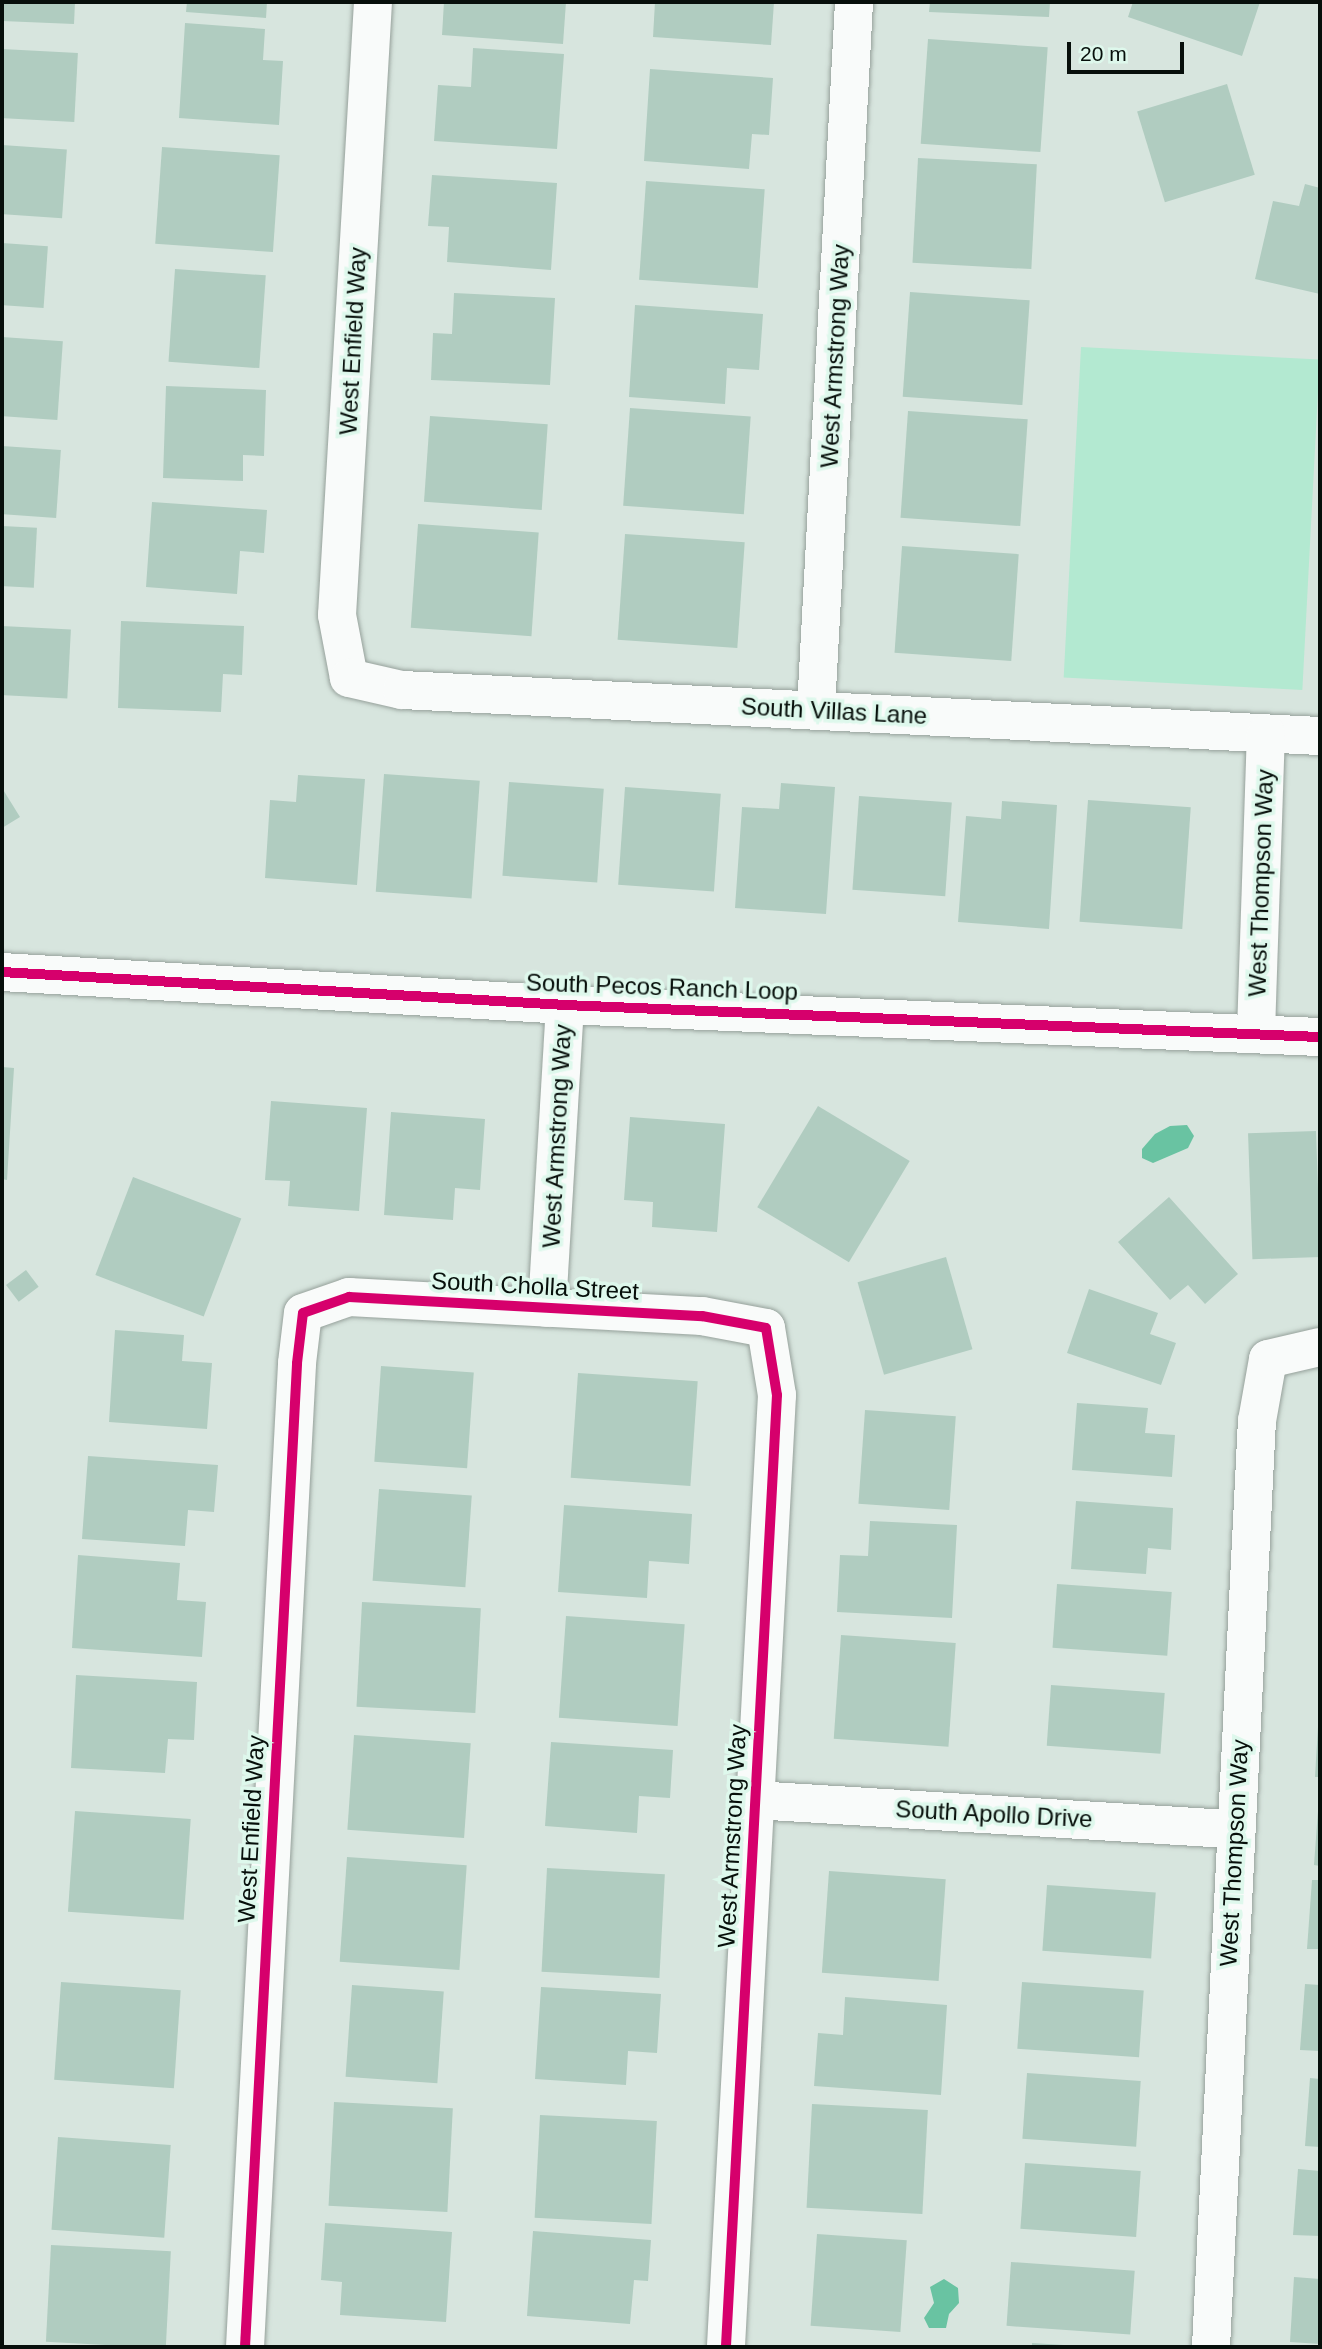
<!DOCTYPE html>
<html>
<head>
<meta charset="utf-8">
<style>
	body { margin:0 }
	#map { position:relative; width:1322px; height:2349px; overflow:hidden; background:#d7e5de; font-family:Arial,sans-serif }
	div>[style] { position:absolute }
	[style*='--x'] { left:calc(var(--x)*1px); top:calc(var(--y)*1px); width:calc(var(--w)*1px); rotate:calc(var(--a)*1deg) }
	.green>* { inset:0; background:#b3e9d1; transform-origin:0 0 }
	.water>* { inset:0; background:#69c3a2 }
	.building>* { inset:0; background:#b0ccc0; transform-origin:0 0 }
	.roads { filter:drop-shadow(0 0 2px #96a19b) drop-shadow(0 0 2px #96a19b) }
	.minor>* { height:38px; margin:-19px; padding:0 19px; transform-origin:19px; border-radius:19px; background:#f9fbfa }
	.tertiary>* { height:38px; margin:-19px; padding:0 19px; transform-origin:19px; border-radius:19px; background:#f9fbfa }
	.cycleway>* { height:10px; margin:-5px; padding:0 5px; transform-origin:5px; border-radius:5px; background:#d6006c }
	span { translate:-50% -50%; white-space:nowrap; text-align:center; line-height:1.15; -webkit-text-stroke:7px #def8ec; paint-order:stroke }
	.street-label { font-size:24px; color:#070f0b }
	.frame { position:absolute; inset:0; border:4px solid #070f0b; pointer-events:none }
	.scale { position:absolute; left:1067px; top:42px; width:117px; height:32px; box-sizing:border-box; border:4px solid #070f0b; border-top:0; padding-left:9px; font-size:21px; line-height:24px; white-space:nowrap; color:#070f0b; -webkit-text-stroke:5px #def8ec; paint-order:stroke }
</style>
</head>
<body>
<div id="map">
	<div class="green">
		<i style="left:1081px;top:347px;width:239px;height:331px;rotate:3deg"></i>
	</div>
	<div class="water">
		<i style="clip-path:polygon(1187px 1125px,1194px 1136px,1188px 1148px,1153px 1163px,1142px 1158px,1142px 1149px,1155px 1134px,1170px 1126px)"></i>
		<i style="clip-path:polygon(944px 2279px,958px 2288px,959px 2303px,949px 2314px,946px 2328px,929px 2328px,924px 2318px,934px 2303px,930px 2287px)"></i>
	</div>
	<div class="building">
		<i style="clip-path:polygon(2px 2px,75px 2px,74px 24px,2px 21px)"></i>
		<i style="clip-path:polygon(187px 2px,267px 2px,266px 18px,186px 12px)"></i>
		<i style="clip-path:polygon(444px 2px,566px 2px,563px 44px,442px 35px)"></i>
		<i style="clip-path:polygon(655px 2px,774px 2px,771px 45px,653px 37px)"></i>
		<i style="clip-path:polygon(930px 2px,1050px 2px,1049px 17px,929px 12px)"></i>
		<i style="clip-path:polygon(1133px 2px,1260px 2px,1242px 56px,1128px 17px)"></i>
		<i style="clip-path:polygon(185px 23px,265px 29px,263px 60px,283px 61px,279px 125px,179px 118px)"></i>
		<i style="left:928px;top:39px;width:120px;height:105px;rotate:4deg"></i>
		<i style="clip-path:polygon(473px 48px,564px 54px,557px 149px,434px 141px,438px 85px,471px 87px)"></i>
		<i style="left:2px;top:49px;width:76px;height:69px;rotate:3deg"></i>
		<i style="clip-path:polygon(650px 69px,773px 78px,769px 135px,752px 134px,749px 169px,644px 161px)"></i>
		<i style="left:1227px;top:84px;width:95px;height:94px;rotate:73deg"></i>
		<i style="left:2px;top:145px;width:65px;height:69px;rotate:4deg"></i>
		<i style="left:162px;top:147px;width:118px;height:97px;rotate:4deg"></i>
		<i style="left:918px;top:158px;width:119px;height:105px;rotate:3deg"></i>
		<i style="clip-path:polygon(432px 175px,557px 183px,551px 270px,447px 262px,449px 227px,428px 226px)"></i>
		<i style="left:646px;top:181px;width:119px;height:99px;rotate:4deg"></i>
		<i style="clip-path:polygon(1305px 184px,1320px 188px,1320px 294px,1255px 279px,1273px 201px,1299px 206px)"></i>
		<i style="left:2px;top:243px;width:46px;height:62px;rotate:4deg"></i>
		<i style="left:175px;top:269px;width:91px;height:93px;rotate:4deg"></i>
		<i style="left:910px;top:292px;width:120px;height:105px;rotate:4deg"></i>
		<i style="clip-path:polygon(454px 293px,555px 298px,550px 385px,431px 380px,433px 333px,452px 334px)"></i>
		<i style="clip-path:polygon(635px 305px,763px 314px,759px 370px,727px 368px,725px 404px,629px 397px)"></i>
		<i style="left:2px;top:337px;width:61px;height:79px;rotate:4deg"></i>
		<i style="clip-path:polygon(166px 386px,266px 390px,264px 456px,243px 455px,243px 481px,163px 478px)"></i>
		<i style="left:630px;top:408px;width:121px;height:98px;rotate:4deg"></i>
		<i style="left:908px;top:411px;width:120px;height:107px;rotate:4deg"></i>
		<i style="left:430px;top:416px;width:118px;height:86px;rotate:4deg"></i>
		<i style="left:2px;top:446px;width:59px;height:68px;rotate:4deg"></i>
		<i style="clip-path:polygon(152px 502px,267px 510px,264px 553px,240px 551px,237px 594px,146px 587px)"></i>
		<i style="left:418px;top:524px;width:121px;height:104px;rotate:4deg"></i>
		<i style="left:2px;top:526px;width:35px;height:60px;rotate:3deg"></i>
		<i style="left:625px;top:534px;width:120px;height:106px;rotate:4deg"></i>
		<i style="left:902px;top:546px;width:117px;height:107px;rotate:4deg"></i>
		<i style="clip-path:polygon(121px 621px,244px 626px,242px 675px,223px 674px,221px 712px,118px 708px)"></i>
		<i style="left:2px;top:626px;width:69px;height:69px;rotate:3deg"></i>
		<i style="left:384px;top:774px;width:96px;height:118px;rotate:4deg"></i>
		<i style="clip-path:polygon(298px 775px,365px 779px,357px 885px,265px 878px,270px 800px,296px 802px)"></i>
		<i style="left:509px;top:782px;width:95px;height:94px;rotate:4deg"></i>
		<i style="clip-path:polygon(781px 783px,835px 787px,826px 914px,735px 908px,742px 807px,779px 809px)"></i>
		<i style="left:625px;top:787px;width:96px;height:98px;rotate:4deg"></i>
		<i style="clip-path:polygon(2px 788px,20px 817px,2px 828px)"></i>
		<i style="left:859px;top:796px;width:93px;height:94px;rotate:4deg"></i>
		<i style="left:1088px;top:800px;width:103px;height:122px;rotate:4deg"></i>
		<i style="clip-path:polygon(1002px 801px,1057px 805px,1049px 929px,958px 922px,966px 816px,1001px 819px)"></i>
		<i style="clip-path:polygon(2px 1067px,14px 1068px,7px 1180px,2px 1179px)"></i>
		<i style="clip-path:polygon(271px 1101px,367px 1108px,359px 1211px,288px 1206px,290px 1181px,265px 1180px)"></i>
		<i style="left:818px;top:1106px;width:107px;height:118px;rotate:31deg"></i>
		<i style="clip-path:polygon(391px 1112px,485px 1119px,480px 1190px,455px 1188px,453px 1220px,384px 1215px)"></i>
		<i style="clip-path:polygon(630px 1117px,725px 1124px,717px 1232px,652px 1227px,653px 1202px,624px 1200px)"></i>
		<i style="left:1316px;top:1131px;width:126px;height:68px;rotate:88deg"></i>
		<i style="left:133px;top:1177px;width:116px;height:105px;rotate:21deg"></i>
		<i style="clip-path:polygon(1169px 1197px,1238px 1274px,1205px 1304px,1188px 1285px,1170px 1300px,1118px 1242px)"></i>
		<i style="left:946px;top:1257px;width:96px;height:92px;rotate:74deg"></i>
		<i style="left:26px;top:1270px;width:21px;height:25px;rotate:53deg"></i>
		<i style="clip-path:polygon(1089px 1289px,1158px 1313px,1150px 1334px,1176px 1343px,1161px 1385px,1067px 1353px)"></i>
		<i style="clip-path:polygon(115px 1330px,184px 1335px,182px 1361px,212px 1363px,207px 1429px,109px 1422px)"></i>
		<i style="left:381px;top:1366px;width:93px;height:96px;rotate:4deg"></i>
		<i style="left:578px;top:1373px;width:120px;height:105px;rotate:4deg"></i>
		<i style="clip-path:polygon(1077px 1403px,1148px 1408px,1145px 1433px,1175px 1435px,1172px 1477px,1072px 1470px)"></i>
		<i style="left:865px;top:1410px;width:91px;height:94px;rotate:4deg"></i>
		<i style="clip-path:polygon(88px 1456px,218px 1465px,214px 1512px,188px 1510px,185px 1546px,82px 1539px)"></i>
		<i style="left:379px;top:1489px;width:93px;height:92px;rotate:4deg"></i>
		<i style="clip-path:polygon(1076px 1501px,1173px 1508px,1171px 1550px,1148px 1548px,1146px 1574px,1071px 1569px)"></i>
		<i style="clip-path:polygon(564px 1505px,692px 1514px,689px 1564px,649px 1561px,647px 1598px,558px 1592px)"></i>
		<i style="clip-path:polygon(870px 1521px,957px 1525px,952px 1618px,837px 1612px,840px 1555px,868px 1556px)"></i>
		<i style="clip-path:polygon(78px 1555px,180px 1563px,177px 1600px,206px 1602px,202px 1657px,72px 1648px)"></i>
		<i style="left:1057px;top:1584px;width:115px;height:64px;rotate:4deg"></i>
		<i style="left:362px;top:1602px;width:119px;height:105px;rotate:3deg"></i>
		<i style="left:566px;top:1616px;width:119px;height:102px;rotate:4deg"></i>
		<i style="left:841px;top:1635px;width:115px;height:104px;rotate:4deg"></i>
		<i style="clip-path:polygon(76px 1675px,197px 1682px,194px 1740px,168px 1739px,165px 1773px,71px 1768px)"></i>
		<i style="left:1051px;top:1685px;width:114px;height:61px;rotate:4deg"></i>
		<i style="clip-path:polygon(1318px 1727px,1320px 1727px,1320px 1777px,1315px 1777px)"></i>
		<i style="left:354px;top:1735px;width:117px;height:95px;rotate:4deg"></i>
		<i style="clip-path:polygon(551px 1742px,673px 1750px,670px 1798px,639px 1796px,637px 1833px,545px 1826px)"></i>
		<i style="left:75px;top:1811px;width:116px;height:101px;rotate:4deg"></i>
		<i style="clip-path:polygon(1318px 1811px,1320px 1811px,1320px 1866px,1314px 1865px)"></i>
		<i style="left:347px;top:1857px;width:120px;height:105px;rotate:4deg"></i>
		<i style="left:547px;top:1868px;width:118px;height:104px;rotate:3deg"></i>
		<i style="left:829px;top:1871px;width:117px;height:102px;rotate:4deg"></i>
		<i style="clip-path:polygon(1312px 1880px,1320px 1880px,1320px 1949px,1307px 1949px)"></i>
		<i style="left:1047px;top:1885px;width:109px;height:66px;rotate:4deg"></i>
		<i style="left:61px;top:1982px;width:120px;height:98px;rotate:4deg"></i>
		<i style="left:1022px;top:1982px;width:122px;height:67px;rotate:4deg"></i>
		<i style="clip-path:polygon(1305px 1984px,1320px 1985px,1320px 2051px,1300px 2050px)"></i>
		<i style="left:352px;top:1985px;width:92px;height:92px;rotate:4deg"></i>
		<i style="clip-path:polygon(541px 1987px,661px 1994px,657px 2053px,628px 2051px,626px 2085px,535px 2079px)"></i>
		<i style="clip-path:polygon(845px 1997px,947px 2005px,941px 2095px,814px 2086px,818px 2033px,843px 2035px)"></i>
		<i style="left:1027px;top:2073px;width:114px;height:66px;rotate:4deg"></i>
		<i style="clip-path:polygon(1310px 2078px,1320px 2079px,1320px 2147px,1305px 2146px)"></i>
		<i style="left:334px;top:2102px;width:119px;height:104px;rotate:3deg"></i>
		<i style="left:812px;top:2104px;width:116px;height:104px;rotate:3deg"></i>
		<i style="left:540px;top:2115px;width:117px;height:103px;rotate:3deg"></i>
		<i style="left:58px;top:2137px;width:113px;height:93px;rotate:4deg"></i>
		<i style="left:1025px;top:2163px;width:116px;height:66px;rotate:4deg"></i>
		<i style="clip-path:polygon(1298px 2169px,1320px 2171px,1320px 2236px,1293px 2235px)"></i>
		<i style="clip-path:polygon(325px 2223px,452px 2232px,446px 2322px,340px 2315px,342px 2282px,321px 2280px)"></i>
		<i style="clip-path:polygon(533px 2231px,651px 2240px,648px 2281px,634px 2280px,630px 2324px,527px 2316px)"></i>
		<i style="left:817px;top:2234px;width:90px;height:92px;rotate:4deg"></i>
		<i style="left:51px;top:2245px;width:120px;height:97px;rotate:3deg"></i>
		<i style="left:1011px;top:2262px;width:124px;height:64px;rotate:4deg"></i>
		<i style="clip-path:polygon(1294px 2277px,1320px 2279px,1320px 2344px,1290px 2342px)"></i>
		<i style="clip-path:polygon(1032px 2343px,1064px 2345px,1064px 2347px,1032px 2347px)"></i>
	</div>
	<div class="roads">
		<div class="minor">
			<i style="--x:373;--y:2;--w:614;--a:93.36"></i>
			<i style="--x:337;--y:615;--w:64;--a:79.2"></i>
			<i style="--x:349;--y:678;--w:54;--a:12.8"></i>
			<i style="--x:402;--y:690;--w:919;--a:2.87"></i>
			<i style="--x:816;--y:709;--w:708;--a:-86.92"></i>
			<i style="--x:1256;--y:1032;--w:298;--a:-88.1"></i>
			<i style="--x:547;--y:1308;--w:304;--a:-86.6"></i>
			<i style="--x:754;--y:1800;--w:481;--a:3.5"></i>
			<i style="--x:245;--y:2347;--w:985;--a:-86.97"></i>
			<i style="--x:297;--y:1363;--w:50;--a:-83.2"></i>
			<i style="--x:303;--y:1313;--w:49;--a:-19.2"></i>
			<i style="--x:349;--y:1297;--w:354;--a:3.1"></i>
			<i style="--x:702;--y:1316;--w:65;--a:10.6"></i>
			<i style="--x:766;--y:1328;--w:68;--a:80.7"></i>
			<i style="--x:777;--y:1395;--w:953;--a:93.07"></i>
			<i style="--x:1211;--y:2347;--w:927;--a:-87.16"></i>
			<i style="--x:1257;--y:1421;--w:63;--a:-79.9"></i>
			<i style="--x:1268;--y:1359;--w:53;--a:-13"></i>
		</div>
		<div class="tertiary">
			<i style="--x:2;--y:972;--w:564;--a:3.35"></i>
			<i style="--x:565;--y:1005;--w:756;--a:2.43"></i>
		</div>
	</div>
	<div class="cycleway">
		<i style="--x:2;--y:972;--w:564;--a:3.35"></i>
		<i style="--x:565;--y:1005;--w:756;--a:2.43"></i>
		<i style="--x:245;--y:2347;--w:985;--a:-86.97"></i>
		<i style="--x:297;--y:1363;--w:50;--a:-83.2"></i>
		<i style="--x:303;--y:1313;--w:49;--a:-19.2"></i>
		<i style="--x:349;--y:1297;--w:354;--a:3.1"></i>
		<i style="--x:702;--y:1316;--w:65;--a:10.6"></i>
		<i style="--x:766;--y:1328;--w:68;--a:80.7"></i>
		<i style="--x:777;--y:1395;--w:953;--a:93.07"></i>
	</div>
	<div class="street-label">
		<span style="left:353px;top:341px;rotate:-87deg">West Enfield Way</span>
		<span style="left:835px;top:356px;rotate:-87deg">West Armstrong Way</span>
		<span style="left:834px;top:711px;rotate:3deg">South Villas Lane</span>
		<span style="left:1261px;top:883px;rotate:-88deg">West Thompson Way</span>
		<span style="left:662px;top:987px;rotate:2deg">South Pecos Ranch Loop</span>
		<span style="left:557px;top:1136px;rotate:-87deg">West Armstrong Way</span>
		<span style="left:535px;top:1286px;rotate:3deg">South Cholla Street</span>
		<span style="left:994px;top:1814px;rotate:3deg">South Apollo Drive</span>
		<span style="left:251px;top:1829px;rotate:-87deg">West Enfield Way</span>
		<span style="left:732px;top:1836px;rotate:-87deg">West Armstrong Way</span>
		<span style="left:1234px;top:1853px;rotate:-87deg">West Thompson Way</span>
	</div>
	<div class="frame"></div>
	<div class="scale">20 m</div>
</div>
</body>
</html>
